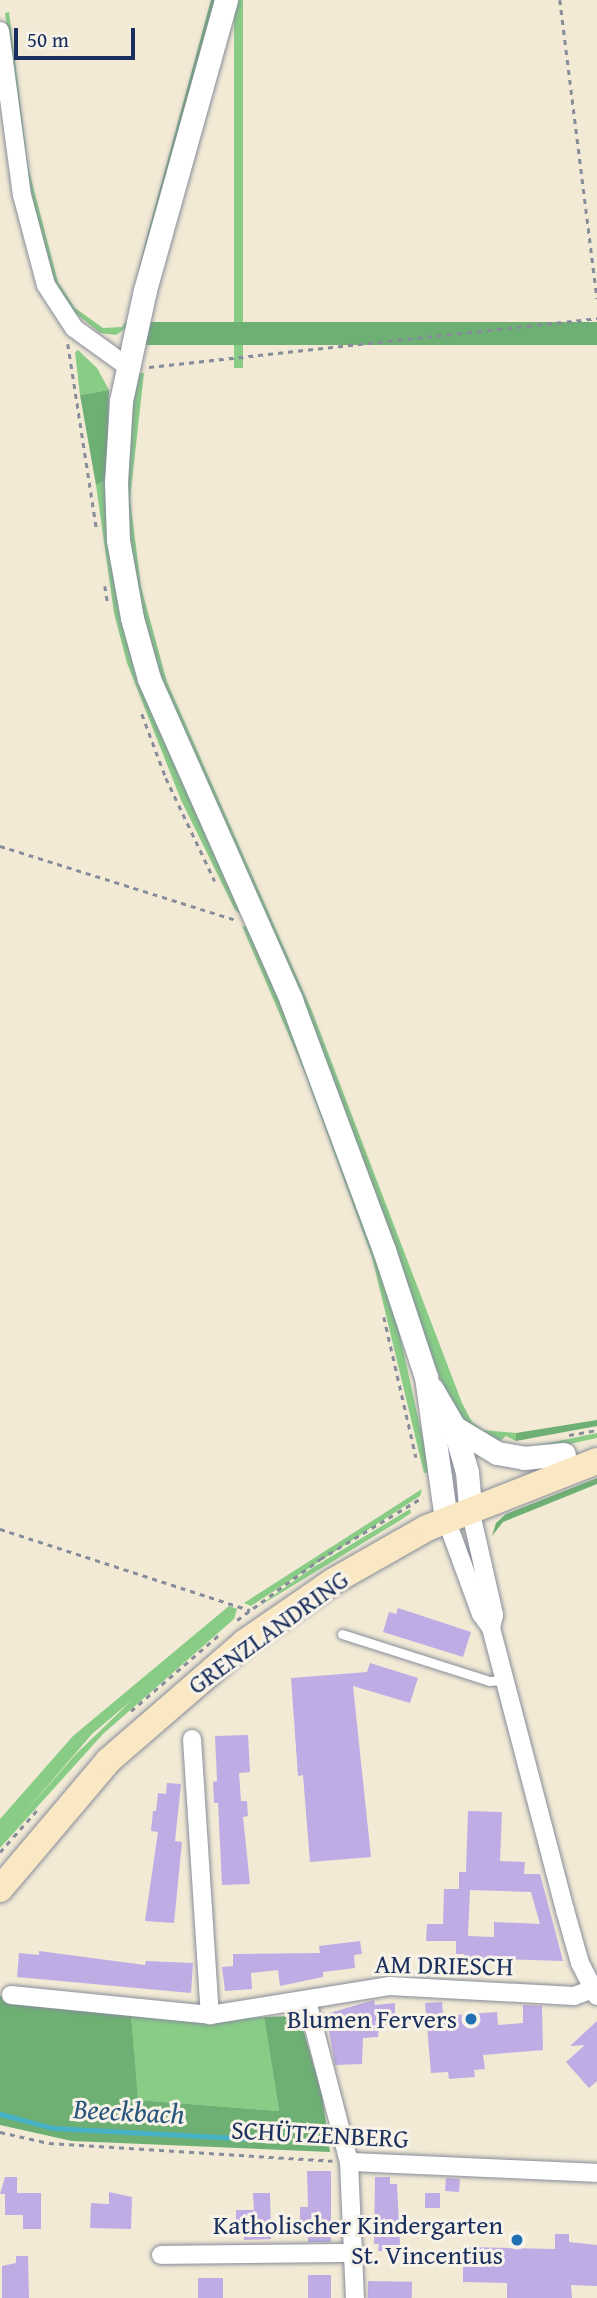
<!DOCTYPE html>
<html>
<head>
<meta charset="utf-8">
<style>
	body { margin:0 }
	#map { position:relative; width:597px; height:2298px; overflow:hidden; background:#f2ead5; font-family:"Gentium Book Plus",serif }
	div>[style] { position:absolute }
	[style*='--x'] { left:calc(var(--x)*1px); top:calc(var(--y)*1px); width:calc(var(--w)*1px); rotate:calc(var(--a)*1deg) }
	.green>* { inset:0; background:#88cc86; transform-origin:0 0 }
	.forest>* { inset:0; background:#6eb073; transform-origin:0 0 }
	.stream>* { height:5px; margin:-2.5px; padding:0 2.5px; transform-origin:2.5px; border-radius:2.5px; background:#47b1c5 }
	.building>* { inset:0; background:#bface5; transform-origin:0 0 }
	.path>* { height:2.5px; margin-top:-1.25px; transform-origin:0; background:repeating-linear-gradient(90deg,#868c9a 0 5px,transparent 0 10px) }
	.roads { filter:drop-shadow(0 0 2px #868c9a) drop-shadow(0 0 2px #868c9a) }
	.service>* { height:9px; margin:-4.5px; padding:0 4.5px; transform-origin:4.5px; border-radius:4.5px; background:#fff }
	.minor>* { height:18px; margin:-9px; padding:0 9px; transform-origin:9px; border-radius:9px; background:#fff }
	.tertiary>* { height:23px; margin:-11.5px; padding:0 11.5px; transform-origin:11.5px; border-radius:11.5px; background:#fff }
	.secondary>* { height:26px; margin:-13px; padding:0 13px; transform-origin:13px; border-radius:13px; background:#fae7c3 }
	.dots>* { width:19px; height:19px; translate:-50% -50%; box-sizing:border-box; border:4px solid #f7f3e8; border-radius:50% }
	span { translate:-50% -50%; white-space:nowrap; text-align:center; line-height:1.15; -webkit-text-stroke:6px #f7f3e8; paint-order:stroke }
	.street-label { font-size:26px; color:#1b2f5e }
	.poi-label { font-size:26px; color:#1b2f5e }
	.right { translate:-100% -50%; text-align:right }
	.water-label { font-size:28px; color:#28567d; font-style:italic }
	.scale { position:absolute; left:14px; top:28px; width:121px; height:32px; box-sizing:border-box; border:4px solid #1b2f5e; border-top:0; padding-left:9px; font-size:21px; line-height:24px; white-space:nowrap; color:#1b2f5e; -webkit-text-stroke:5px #f7f3e8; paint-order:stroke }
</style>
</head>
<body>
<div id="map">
	<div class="green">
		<i style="left:234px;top:0;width:9px;height:368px"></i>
		<i style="clip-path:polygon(9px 12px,28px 167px,58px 282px,75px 308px,103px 328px,122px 327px,127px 320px,129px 326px,116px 335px,100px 333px,69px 308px,52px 278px,27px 182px,5px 13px)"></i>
		<i style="clip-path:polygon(78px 350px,97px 368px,109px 390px,80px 395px,75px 352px)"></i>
		<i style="clip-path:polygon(137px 373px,144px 373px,130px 499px,141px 587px,167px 682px,312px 1011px,462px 1403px,472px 1422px,483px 1430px,516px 1433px,516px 1441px,506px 1436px,493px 1447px,474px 1438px,450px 1406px,318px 1042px,157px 679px,128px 557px,126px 436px)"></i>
		<i style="clip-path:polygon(107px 480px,111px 542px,241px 914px,235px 910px,181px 800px,127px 663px,114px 613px,96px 485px)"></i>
		<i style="clip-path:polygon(242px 926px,252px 928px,273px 974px,362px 1204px,395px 1313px,430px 1472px,424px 1473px,372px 1257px,305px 1073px)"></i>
		<i style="clip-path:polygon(597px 1433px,597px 1438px,551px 1448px,525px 1448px)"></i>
		<i style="clip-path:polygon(422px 1489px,420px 1496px,251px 1606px,244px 1603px)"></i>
		<i style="clip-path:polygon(410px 1509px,411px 1513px,399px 1521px,256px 1608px,312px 1568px)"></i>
		<i style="clip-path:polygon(evenodd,229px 1606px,237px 1609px,234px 1619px,103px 1734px,0 1848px,0 1819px,73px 1736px,229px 1606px,132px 1700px,76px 1754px,19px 1819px,92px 1734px,132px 1700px)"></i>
		<i style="clip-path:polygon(131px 2014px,207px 2020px,264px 2017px,279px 2111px,137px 2100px)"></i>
	</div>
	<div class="forest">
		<i style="clip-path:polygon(211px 0,216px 0,136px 280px,148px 233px)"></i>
		<i style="left:597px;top:322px;width:23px;height:456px;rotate:90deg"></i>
		<i style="clip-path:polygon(109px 390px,107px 480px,96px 485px,80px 395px)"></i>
		<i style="clip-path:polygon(597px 1420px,597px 1426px,516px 1441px,516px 1433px)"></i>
		<i style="clip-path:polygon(597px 1478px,597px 1484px,503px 1522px,492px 1536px,496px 1523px,506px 1514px)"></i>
		<i style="clip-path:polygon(0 1996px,131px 2014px,138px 2100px,279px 2111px,264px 2017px,292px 2016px,303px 2029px,322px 2094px,330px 2152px,72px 2141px,0 2125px)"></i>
	</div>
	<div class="stream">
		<i style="--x:0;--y:2114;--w:55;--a:14.8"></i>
		<i style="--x:53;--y:2128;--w:205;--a:3.1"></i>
	</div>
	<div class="building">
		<i style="clip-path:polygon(398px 1608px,471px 1632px,463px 1657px,383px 1632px,389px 1612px,396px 1614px)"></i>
		<i style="clip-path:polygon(370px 1663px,418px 1678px,410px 1703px,353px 1686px,371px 1857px,310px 1862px,303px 1775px,298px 1776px,291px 1678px,367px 1672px)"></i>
		<i style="clip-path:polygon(248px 1735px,250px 1772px,239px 1773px,241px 1801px,247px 1801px,248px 1816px,243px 1817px,250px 1884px,222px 1885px,218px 1803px,214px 1803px,213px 1782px,217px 1781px,215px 1736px)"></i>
		<i style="clip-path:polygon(167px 1783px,181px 1784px,175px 1841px,182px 1842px,174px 1923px,145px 1921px,158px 1832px,151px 1831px,153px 1811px,156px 1811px,158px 1793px,166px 1794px)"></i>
		<i style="clip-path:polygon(evenodd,468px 1811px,502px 1812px,500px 1861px,525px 1862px,524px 1874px,540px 1874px,563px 1961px,464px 1958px,464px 1954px,456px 1954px,456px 1941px,426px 1941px,427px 1924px,443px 1924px,444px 1889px,459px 1889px,459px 1872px,466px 1872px,468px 1811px,470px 1890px,531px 1892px,540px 1924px,494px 1922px,494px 1937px,468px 1936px,470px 1890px)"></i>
		<i style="clip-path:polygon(360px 1941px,362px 1954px,354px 1955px,355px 1968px,323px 1972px,323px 1977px,280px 1986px,278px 1970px,251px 1973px,252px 1989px,225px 1991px,222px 1967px,233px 1966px,233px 1954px,320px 1953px,319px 1946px)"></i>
		<i style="clip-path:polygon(39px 1951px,145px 1965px,146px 1961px,193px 1963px,191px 1993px,17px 1977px,19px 1953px,39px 1955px)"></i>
		<i style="clip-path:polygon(374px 2000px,375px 2005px,395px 2003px,395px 2024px,379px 2026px,378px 2037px,363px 2038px,362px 2064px,335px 2065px,326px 2014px)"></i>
		<i style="clip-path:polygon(442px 2002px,443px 2016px,497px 2012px,498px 2025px,523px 2023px,523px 2005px,542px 2006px,543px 2050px,483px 2055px,485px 2069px,474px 2070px,475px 2077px,449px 2079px,448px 2072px,431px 2073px,425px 2003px)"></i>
		<i style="clip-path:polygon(597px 2021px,597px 2081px,589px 2088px,566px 2062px,585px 2045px,570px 2046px)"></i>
		<i style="clip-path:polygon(307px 2171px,331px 2171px,331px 2242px,308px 2242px,308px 2224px,300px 2224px,300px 2207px,308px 2207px)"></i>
		<i style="clip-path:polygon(5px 2177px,17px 2177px,17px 2193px,41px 2193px,41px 2229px,23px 2229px,23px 2215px,5px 2215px,5px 2194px,0 2194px)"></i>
		<i style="clip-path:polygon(375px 2177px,390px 2177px,390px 2184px,397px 2184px,400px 2244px,396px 2251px,378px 2251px,379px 2244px,374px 2244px)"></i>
		<i style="left:446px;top:2178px;width:14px;height:13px;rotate:4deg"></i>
		<i style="clip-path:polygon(109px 2192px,132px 2197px,131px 2229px,90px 2228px,91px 2203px,109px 2204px)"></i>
		<i style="clip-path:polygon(253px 2193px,270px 2193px,271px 2239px,244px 2240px,244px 2233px,236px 2233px,236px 2210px,254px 2210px)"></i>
		<i style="left:425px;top:2193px;width:15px;height:15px"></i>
		<i style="clip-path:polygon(555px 2234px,569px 2234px,569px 2242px,597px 2245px,597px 2286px,571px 2285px,572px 2298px,507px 2298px,507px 2283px,463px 2282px,463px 2247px,555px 2249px)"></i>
		<i style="clip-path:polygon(16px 2256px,28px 2256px,29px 2298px,2px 2298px,2px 2266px,16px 2263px)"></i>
		<i style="left:331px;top:2275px;width:23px;height:23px;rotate:90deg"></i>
		<i style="left:223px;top:2278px;width:20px;height:25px;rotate:90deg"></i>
		<i style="left:368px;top:2281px;width:44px;height:17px;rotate:1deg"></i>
	</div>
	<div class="path">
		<i style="--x:560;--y:0;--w:301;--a:82.9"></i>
		<i style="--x:68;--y:344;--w:189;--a:81.2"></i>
		<i style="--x:149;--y:367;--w:451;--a:-6.2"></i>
		<i style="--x:105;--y:586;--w:18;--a:81"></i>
		<i style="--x:142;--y:714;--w:68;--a:69.4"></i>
		<i style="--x:166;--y:778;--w:114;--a:64.6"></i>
		<i style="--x:0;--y:846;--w:247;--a:17.4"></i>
		<i style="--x:384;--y:1317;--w:144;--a:77.1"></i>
		<i style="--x:569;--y:1435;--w:28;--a:-10"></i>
		<i style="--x:0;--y:1529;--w:263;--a:18"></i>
		<i style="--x:237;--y:1620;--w:103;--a:-36.3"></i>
		<i style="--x:320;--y:1559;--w:120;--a:-31"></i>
		<i style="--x:131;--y:1711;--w:119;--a:-40.9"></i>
		<i style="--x:0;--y:1852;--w:56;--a:-48.6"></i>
		<i style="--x:0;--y:2132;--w:50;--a:12.7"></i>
		<i style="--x:49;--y:2143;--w:284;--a:3.6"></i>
	</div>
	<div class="roads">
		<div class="service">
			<i style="--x:342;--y:1634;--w:154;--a:17.7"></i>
			<i style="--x:489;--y:1681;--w:16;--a:-4"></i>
		</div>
		<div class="minor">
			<i style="--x:0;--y:31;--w:165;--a:82.4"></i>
			<i style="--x:22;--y:195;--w:93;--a:75.1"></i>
			<i style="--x:46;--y:285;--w:51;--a:56.9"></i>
			<i style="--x:74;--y:328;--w:67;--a:35.8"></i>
			<i style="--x:470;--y:1509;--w:109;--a:77.2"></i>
			<i style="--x:494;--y:1615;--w:13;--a:103"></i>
			<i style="--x:446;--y:1519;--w:101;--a:69.8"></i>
			<i style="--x:481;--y:1614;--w:17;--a:54"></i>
			<i style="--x:491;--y:1628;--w:292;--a:75.3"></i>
			<i style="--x:565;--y:1910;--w:55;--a:74.2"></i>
			<i style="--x:580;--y:1963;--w:37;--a:63"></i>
			<i style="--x:192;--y:1739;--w:277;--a:86.3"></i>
			<i style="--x:11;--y:1995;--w:200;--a:5.7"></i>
			<i style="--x:210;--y:2015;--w:181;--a:-9.2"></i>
			<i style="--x:389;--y:1986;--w:185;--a:3.1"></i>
			<i style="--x:574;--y:1996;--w:20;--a:-20"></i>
			<i style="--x:307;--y:2001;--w:166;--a:75.4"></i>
			<i style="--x:349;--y:2162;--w:136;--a:87.5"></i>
			<i style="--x:349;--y:2162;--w:248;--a:2.5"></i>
			<i style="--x:161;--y:2255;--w:194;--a:-0.6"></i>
		</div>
		<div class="tertiary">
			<i style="--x:226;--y:0;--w:301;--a:105.6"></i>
			<i style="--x:145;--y:290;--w:114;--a:102.2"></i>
			<i style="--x:121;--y:401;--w:81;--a:93.5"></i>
			<i style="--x:116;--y:482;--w:58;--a:88"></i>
			<i style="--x:118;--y:540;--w:79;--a:79.8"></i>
			<i style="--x:132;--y:618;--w:63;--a:74.4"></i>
			<i style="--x:149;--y:679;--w:351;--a:66.1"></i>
			<i style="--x:291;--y:1000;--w:267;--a:69.6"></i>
			<i style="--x:384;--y:1250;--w:134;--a:71.7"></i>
			<i style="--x:426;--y:1377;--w:143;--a:82"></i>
			<i style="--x:432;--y:1389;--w:44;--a:59.9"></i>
			<i style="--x:454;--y:1427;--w:47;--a:73.9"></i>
			<i style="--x:467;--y:1472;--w:37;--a:85"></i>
			<i style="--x:454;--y:1427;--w:50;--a:31.2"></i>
			<i style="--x:497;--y:1453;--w:27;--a:10"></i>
			<i style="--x:524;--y:1458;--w:40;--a:-5.7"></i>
		</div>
		<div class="secondary">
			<i style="--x:0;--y:1889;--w:167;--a:-49.8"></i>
			<i style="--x:108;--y:1761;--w:180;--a:-40.9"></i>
			<i style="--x:244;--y:1643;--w:107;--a:-34.7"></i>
			<i style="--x:332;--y:1582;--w:109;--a:-29.6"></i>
			<i style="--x:427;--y:1528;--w:183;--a:-21.5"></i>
		</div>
	</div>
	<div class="dots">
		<i style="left:471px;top:2019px;background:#1f6fb2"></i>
		<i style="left:517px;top:2240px;background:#1f6fb2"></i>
	</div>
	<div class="street-label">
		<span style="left:268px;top:1632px;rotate:-36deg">GRENZLANDRING</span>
		<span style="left:444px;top:1965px;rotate:1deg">AM DRIESCH</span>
		<span style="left:320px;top:2134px;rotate:3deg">SCHÜTZENBERG</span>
	</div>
	<div class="poi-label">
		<span class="right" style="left:457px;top:2019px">Blumen Fervers</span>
		<span class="right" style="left:503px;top:2240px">Katholischer Kindergarten<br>St. Vincentius</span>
	</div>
	<div class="water-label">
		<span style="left:129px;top:2111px;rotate:3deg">Beeckbach</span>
	</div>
	<div class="scale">50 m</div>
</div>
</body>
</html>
